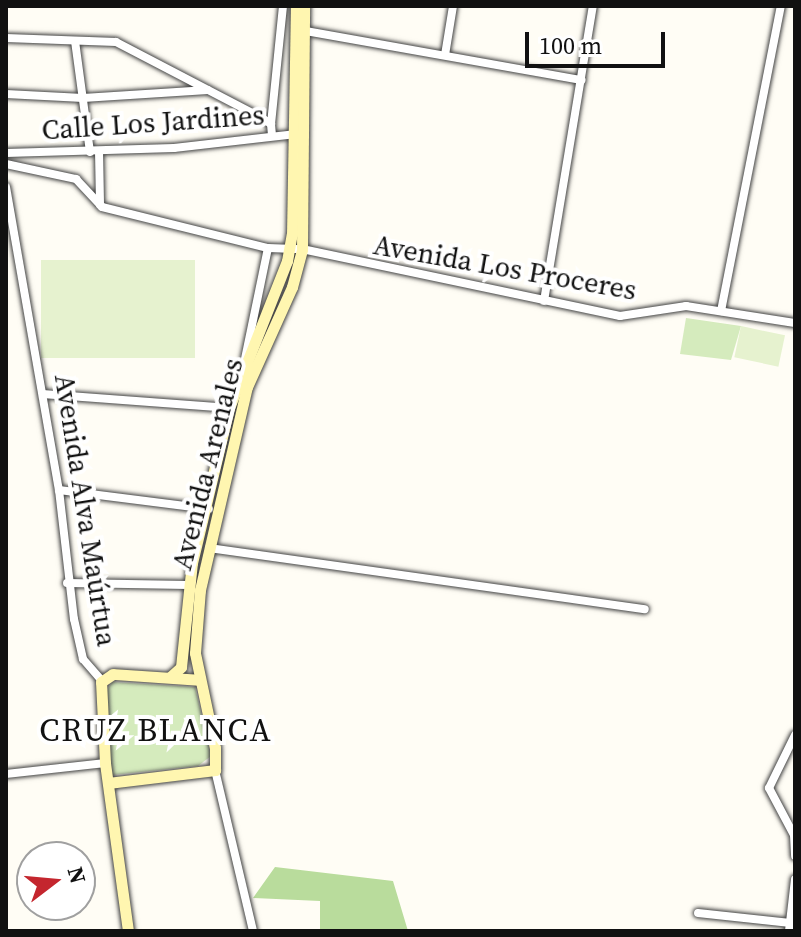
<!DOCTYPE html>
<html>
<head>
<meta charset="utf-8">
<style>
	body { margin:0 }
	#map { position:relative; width:801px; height:937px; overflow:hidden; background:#fffdf5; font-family:"Source Serif 4",serif }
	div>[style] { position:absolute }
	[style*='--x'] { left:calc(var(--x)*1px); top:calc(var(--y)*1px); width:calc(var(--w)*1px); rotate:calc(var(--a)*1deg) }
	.green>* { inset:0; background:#d5ebbd }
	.forest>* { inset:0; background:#b9dc9c }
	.pitch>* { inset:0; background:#e6f2cf; transform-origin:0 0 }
	.roads { filter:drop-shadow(0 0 2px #444) drop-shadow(0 0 2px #444) }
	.street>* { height:8px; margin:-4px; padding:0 4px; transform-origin:4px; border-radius:4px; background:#fff }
	.secondary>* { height:11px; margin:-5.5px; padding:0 5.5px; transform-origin:5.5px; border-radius:5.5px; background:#fff6b0 }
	span { translate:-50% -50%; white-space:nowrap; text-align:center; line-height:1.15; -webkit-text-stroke:8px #fff; paint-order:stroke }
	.street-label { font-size:28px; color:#111 }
	.quarter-label { font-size:32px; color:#111; letter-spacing:2px }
	.frame { position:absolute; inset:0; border:8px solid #111; pointer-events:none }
	.north { position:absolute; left:16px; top:841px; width:80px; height:80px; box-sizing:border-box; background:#fff; border:2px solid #a0a0a0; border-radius:50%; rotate:74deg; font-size:22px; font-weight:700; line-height:32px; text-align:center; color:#111 }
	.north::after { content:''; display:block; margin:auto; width:28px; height:36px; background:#c4262e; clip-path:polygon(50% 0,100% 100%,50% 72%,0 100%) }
	.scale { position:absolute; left:525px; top:32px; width:140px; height:36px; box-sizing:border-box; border:4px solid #111; border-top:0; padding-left:10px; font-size:24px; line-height:28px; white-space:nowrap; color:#111; -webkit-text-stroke:6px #fff; paint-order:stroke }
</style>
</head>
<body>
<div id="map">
	<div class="green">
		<i style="clip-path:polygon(686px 318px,741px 326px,731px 360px,680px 354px)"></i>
		<i style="clip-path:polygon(112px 682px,195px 687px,211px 756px,198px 766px,112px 775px,104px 696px)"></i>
	</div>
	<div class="forest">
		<i style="clip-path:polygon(275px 867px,393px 881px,408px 931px,320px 931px,320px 901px,253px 898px)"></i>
	</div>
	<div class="pitch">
		<i style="left:41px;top:260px;width:154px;height:98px"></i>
		<i style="left:741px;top:326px;width:45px;height:32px;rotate:12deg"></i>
	</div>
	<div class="roads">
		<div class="street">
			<i style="--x:300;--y:30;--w:286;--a:10.1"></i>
			<i style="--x:6;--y:38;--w:110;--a:2.1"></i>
			<i style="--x:116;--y:42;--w:165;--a:27.5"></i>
			<i style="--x:262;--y:118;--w:11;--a:34"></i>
			<i style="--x:271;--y:124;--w:12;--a:85"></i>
			<i style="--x:75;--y:41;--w:112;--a:82.3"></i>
			<i style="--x:445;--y:55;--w:50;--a:-80.7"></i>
			<i style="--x:6;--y:94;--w:77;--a:3"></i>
			<i style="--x:83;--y:98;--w:125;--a:-3.7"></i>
			<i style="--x:271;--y:124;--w:119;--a:-84.2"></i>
			<i style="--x:99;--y:151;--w:54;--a:88.9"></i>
			<i style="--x:6;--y:153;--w:168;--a:-1.7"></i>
			<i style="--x:174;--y:148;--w:123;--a:-6.5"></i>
			<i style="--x:6;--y:164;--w:72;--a:12.1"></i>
			<i style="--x:76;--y:179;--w:38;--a:47"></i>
			<i style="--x:102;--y:207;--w:171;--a:13.9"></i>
			<i style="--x:268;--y:248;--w:34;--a:2"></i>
			<i style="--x:302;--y:249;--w:325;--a:11.9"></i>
			<i style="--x:620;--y:316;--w:67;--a:-8.6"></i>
			<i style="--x:686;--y:306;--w:110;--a:8.9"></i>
			<i style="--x:6;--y:187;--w:308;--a:80.1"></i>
			<i style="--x:59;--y:490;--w:130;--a:83.4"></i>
			<i style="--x:74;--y:619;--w:41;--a:77.3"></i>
			<i style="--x:83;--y:659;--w:29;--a:49"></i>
			<i style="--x:544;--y:301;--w:299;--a:-80.6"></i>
			<i style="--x:721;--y:311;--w:311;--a:-78.9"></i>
			<i style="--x:245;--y:359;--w:113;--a:-78.3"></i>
			<i style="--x:43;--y:394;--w:187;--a:4.3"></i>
			<i style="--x:59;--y:490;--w:151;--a:7.2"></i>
			<i style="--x:209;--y:548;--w:440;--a:8"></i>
			<i style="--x:67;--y:583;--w:121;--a:0.9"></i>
			<i style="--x:795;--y:735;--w:59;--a:116.1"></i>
			<i style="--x:769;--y:788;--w:53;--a:62"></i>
			<i style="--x:794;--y:835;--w:21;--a:87"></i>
			<i style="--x:215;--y:770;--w:165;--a:76.7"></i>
			<i style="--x:6;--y:774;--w:100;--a:-6.3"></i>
			<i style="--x:698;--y:913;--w:93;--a:6.2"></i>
			<i style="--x:789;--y:931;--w:52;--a:-83.4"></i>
		</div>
		<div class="secondary">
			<i style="--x:170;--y:677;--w:15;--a:-42"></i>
			<i style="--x:181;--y:667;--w:105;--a:-84"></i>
			<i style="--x:192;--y:563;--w:159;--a:-76.6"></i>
			<i style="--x:229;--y:408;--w:158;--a:-68.5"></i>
			<i style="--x:287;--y:261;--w:27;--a:-80"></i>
			<i style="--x:292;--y:234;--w:228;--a:-89"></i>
			<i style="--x:108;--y:783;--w:108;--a:-6.9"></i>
			<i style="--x:215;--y:770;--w:22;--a:-90"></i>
			<i style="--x:215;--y:748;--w:97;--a:-101.9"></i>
			<i style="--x:195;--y:653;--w:63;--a:-85.5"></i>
			<i style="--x:200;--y:590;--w:208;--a:-77"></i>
			<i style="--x:247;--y:387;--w:110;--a:-65.8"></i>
			<i style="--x:292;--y:287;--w:39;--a:-75"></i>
			<i style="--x:302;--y:249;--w:243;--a:-89.5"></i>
			<i style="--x:128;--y:931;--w:170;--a:-97.8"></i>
			<i style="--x:105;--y:763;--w:81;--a:-92.8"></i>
			<i style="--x:101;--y:682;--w:14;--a:-34"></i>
			<i style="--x:113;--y:674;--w:87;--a:3.9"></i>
		</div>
	</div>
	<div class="street-label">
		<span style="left:153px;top:122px;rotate:-4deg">Calle Los Jardines</span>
		<span style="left:505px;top:267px;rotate:10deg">Avenida Los Proceres</span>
		<span style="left:207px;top:464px;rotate:-76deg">Avenida Arenales</span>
		<span style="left:86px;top:510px;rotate:81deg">Avenida Alva Maúrtua</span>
	</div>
	<div class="quarter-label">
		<span style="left:156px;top:730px">CRUZ BLANCA</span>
	</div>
	<div class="frame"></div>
	<div class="north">N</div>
	<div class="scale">100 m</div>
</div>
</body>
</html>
